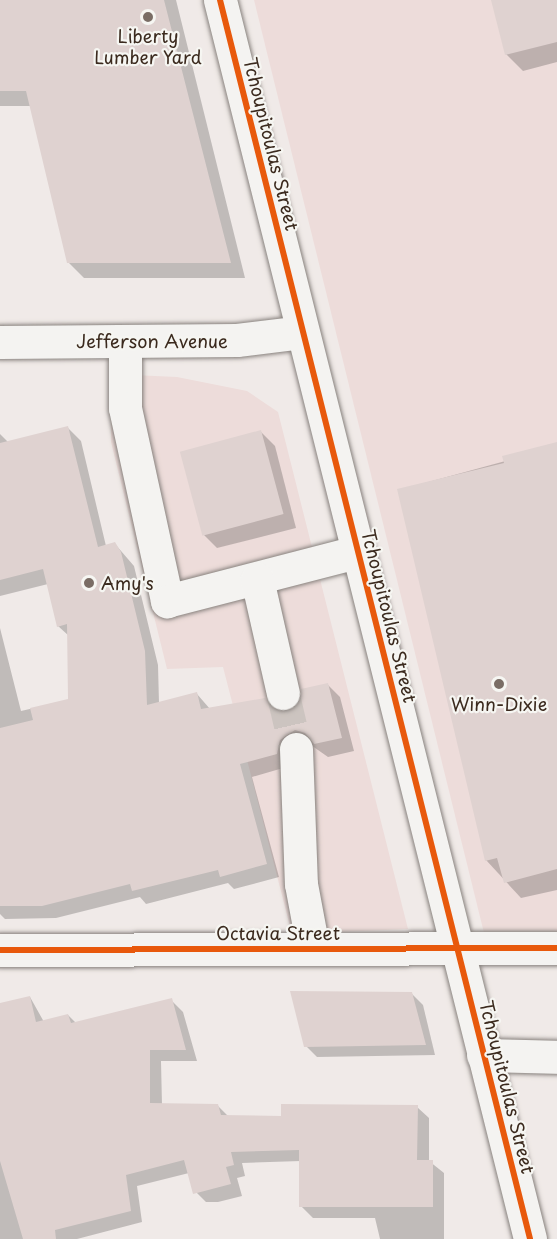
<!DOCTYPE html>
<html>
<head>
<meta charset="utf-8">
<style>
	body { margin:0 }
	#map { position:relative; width:557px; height:1239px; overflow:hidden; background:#f0eae8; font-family:"Playpen Sans",sans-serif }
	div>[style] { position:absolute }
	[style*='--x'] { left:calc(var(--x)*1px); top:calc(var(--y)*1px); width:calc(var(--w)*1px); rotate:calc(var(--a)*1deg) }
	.built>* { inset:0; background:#eddcda }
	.shadow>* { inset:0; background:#0003 }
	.building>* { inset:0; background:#dfd2d0; transform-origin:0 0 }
	.minor-tunnel>* { height:33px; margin-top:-16.5px; transform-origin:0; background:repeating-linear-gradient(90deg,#ccc4c0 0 33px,transparent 0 49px) }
	.roads { filter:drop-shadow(0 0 2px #88827e) drop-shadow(0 0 2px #88827e) }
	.minor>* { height:33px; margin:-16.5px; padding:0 16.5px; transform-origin:16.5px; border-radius:16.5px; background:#f4f3f1 }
	.cycleway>* { height:6px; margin:-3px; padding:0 3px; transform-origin:3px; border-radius:3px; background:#e8590c }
	.dots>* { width:16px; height:16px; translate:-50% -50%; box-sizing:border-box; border:3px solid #f6f6f2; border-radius:50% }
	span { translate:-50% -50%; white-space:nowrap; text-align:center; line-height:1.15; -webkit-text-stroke:4.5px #f6f6f2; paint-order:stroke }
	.poi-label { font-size:18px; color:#3b2a1e }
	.left { translate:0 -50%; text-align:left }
	.street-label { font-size:18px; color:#3b2a1e }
</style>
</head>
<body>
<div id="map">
	<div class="built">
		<i style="clip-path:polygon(254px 0,557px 0,557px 932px,484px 933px)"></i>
		<i style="clip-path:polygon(111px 374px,177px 377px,247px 391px,278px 412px,408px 929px,292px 934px,223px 667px,167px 669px,111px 442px)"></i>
	</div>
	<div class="shadow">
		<i style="clip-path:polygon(0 0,176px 0,245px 278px,84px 278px,68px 262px,31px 106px,0 106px)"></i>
		<i style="clip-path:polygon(493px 0,557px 0,557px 62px,523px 71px,506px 54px)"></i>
		<i style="clip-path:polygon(68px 428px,81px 441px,106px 546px,115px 544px,134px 566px,158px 665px,159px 703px,197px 694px,210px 709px,287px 713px,327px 684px,340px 697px,354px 751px,328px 757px,308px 743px,290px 766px,252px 777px,279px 877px,234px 889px,228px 883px,146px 904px,140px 897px,56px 918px,5px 919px,0 914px,0 628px,21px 711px,69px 700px,69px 636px,58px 626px,48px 584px,0 596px,0 434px,8px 442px)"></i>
		<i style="clip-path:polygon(261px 432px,275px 446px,296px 528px,217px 548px,203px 534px)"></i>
		<i style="clip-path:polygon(557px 447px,557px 890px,521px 898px,486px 860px,399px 490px)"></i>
		<i style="clip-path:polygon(412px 994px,423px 1005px,435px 1055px,317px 1057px,306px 1046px)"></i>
		<i style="clip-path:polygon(30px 997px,44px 1022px,68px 1015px,76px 1023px,171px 1000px,183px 1012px,197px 1061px,161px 1061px,162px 1105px,217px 1105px,229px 1117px,283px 1118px,417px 1107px,429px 1118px,429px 1161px,444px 1173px,444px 1239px,380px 1239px,375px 1218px,313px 1218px,301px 1206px,301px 1161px,242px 1163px,245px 1176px,237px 1178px,242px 1196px,218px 1202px,206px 1202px,194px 1190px,189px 1173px,137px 1186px,142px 1222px,77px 1239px,0 1239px,0 1004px)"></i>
	</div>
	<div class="building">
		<i style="clip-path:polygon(0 0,164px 0,231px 263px,67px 263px,26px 91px,0 91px)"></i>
		<i style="clip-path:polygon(491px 0,557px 0,557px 42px,505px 55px)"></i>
		<i style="clip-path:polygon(68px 426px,98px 547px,115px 542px,121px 552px,145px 651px,147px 705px,197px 692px,201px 709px,265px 698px,277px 711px,287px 711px,296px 706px,301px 689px,328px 683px,342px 738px,314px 744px,305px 733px,295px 730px,280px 740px,277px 754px,240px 764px,267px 864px,220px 877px,218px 870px,132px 891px,130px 884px,42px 906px,0 906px,0 728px,33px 720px,30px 708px,68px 699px,67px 624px,57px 627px,43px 569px,0 580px,0 443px)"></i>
		<i style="left:261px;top:430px;width:87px;height:84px;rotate:75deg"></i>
		<i style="clip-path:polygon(557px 442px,557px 869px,504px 883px,497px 858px,485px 861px,397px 489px,504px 463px,502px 456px)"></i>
		<i style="clip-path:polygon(290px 991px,412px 992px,426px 1045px,304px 1047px)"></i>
		<i style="clip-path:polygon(30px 996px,36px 1022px,68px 1014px,71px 1023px,172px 998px,186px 1050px,150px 1050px,150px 1103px,218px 1104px,221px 1115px,281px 1116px,281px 1104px,418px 1105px,417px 1160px,433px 1160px,433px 1207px,299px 1207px,299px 1150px,231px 1152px,234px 1165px,226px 1167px,231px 1184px,193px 1194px,184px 1160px,126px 1175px,131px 1211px,55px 1230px,56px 1239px,23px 1239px,0 1161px,0 1003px)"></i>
	</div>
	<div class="minor-tunnel">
		<i style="--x:283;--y:693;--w:57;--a:76.9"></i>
	</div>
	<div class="roads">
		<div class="minor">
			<i style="--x:220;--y:0;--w:1277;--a:75.95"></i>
			<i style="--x:125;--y:341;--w:67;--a:90"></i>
			<i style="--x:125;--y:408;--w:198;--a:77.7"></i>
			<i style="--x:167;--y:601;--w:196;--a:-14.5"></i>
			<i style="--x:0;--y:342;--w:237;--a:-0.5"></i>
			<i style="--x:237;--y:340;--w:65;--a:-7"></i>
			<i style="--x:257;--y:579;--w:117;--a:77.2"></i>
			<i style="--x:296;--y:749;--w:135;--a:87.9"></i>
			<i style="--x:301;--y:884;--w:65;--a:79.4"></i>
			<i style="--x:0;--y:950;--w:557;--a:-0.21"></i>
			<i style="--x:483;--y:1055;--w:74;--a:1.5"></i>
		</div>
	</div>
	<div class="cycleway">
		<i style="--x:220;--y:0;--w:1277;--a:75.95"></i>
		<i style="--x:0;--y:950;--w:557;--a:-0.21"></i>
	</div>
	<div class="dots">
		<i style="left:148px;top:17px;background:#7a6d65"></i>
		<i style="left:89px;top:583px;background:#7a6d65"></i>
		<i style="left:499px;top:684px;background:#7a6d65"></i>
	</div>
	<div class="poi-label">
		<span style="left:148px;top:47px">Liberty<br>Lumber Yard</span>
		<span class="left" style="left:101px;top:583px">Amy's</span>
		<span style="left:499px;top:704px">Winn-Dixie</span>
	</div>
	<div class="street-label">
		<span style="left:271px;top:144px;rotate:76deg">Tchoupitoulas Street</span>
		<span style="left:152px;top:341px">Jefferson Avenue</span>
		<span style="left:389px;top:616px;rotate:76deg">Tchoupitoulas Street</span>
		<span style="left:278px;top:933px">Octavia Street</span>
		<span style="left:507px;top:1087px;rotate:76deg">Tchoupitoulas Street</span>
	</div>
</div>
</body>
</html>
